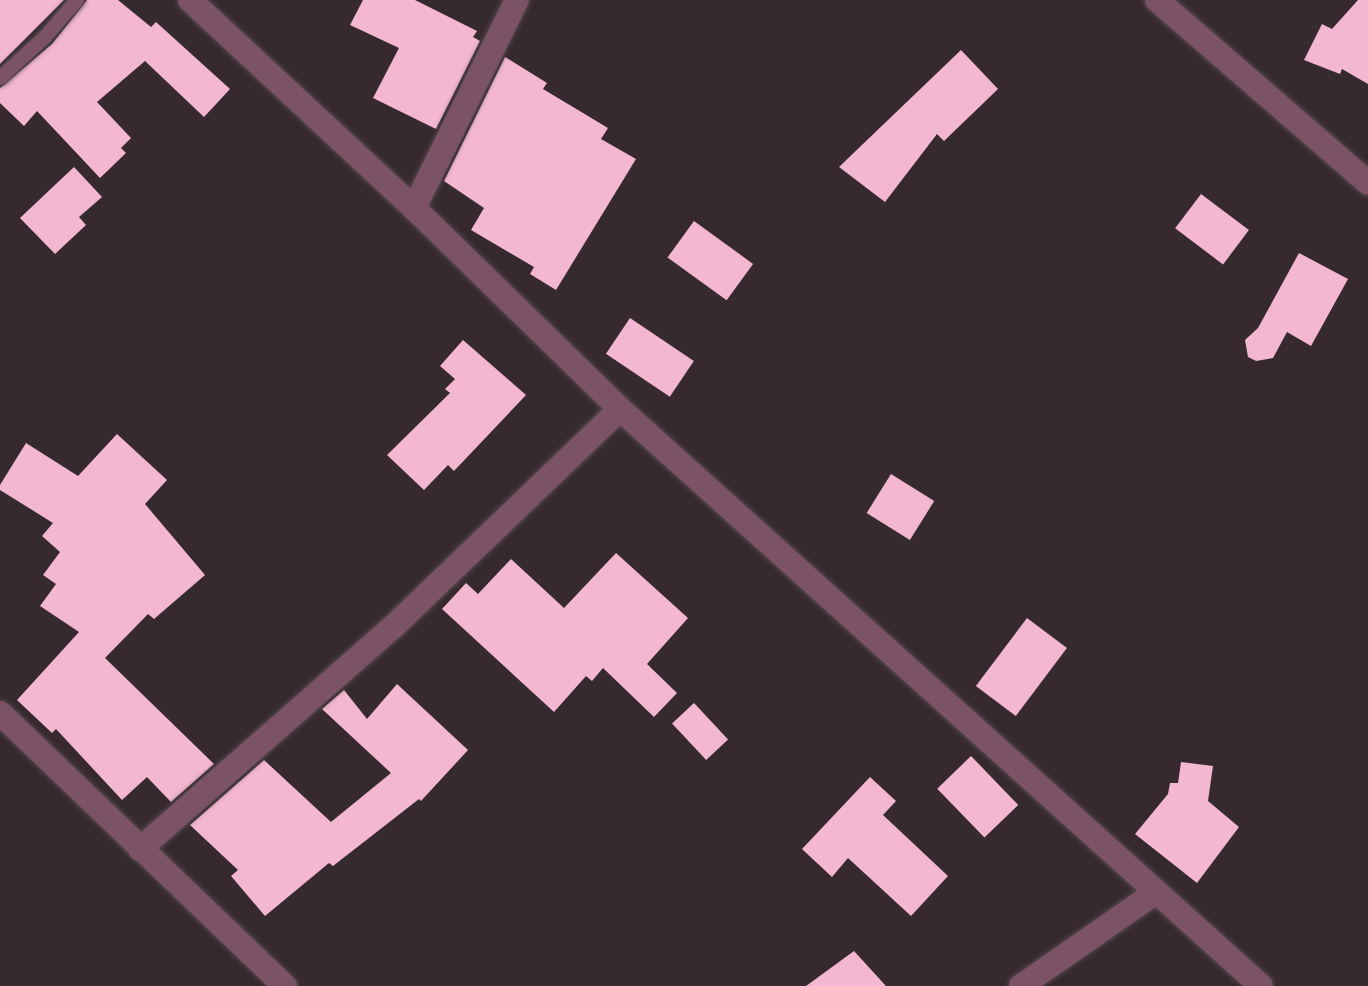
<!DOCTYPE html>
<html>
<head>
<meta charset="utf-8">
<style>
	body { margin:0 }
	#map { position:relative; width:1368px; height:986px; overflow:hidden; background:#372a2f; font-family:"Open Sans",sans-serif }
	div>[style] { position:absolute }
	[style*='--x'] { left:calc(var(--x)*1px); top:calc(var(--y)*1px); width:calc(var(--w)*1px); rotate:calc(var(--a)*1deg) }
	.building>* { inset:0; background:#f4b7d1; transform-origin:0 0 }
	.roads { filter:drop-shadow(0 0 2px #52464b) drop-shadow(0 0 2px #52464b) }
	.service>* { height:14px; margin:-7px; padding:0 7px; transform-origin:7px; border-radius:7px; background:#7c5265 }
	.minor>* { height:24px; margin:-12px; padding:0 12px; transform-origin:12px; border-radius:12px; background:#7c5265 }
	span { translate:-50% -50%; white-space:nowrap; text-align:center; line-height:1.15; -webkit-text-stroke:8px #1a1417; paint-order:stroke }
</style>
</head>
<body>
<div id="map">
	<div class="building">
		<i style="clip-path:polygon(0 0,64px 0,0 64px)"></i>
		<i style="clip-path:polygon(87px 0,118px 0,151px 27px,156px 22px,230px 89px,204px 117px,145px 61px,97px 102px,131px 138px,121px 148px,126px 153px,100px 178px,37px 111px,24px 126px,0 103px,0 88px,52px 44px)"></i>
		<i style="clip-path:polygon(363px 0,415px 0,477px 31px,473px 37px,480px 41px,436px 129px,373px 98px,399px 48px,350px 25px)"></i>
		<i style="clip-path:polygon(1358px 0,1368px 0,1368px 84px,1342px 69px,1340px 74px,1304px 60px,1322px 24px,1332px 29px)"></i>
		<i style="clip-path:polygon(961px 50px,998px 89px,944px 141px,937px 134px,885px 202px,839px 167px)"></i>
		<i style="clip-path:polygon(505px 57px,547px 83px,543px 89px,608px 128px,601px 139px,636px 159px,556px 290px,530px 274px,534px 267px,471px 230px,484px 208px,444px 181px)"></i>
		<i style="clip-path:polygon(74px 167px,102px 197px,79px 217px,86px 225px,55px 254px,20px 218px)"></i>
		<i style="left:1201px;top:194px;width:60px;height:43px;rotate:37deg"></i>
		<i style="left:694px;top:221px;width:73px;height:45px;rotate:36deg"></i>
		<i style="clip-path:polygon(1299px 253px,1348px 279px,1311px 346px,1287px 332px,1273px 358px,1256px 361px,1248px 357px,1245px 340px,1258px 328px)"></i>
		<i style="left:630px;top:318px;width:77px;height:43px;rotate:34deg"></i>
		<i style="clip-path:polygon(463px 340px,526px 395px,454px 471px,448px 465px,424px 490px,387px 455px,450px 393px,445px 389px,455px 379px,440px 366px)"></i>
		<i style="clip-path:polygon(117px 434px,167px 480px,145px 504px,205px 575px,154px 619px,148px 614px,105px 658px,214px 764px,171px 802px,147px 777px,122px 800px,56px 729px,52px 733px,17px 700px,79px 632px,40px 606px,56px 584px,43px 575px,60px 552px,42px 536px,53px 523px,0 490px,0 485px,26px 443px,78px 476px)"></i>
		<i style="left:891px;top:474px;width:51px;height:46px;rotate:32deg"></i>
		<i style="clip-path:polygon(616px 553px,688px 618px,647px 664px,677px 693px,654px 717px,603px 668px,592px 681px,586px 676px,554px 712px,442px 609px,466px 583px,478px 594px,511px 559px,564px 608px)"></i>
		<i style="left:1027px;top:618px;width:50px;height:85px;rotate:37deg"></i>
		<i style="clip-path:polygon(397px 684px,468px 750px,421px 801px,419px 799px,333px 866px,329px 863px,265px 916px,231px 876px,238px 870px,190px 825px,264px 760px,331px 822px,391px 773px,322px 709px,344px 690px,367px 719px)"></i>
		<i style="left:694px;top:703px;width:50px;height:30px;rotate:47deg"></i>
		<i style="left:971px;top:756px;width:68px;height:47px;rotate:46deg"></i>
		<i style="clip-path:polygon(1181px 762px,1213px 766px,1208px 801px,1239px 827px,1197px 883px,1135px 834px,1168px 794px,1170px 783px,1178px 783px)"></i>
		<i style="clip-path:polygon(870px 777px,896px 801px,883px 815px,948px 876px,911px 916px,848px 858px,832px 877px,802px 849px)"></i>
		<i style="clip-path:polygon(854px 951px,886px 986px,806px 986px)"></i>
	</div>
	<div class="roads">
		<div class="service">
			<i style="--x:0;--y:78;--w:61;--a:-42.3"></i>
			<i style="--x:45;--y:37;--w:49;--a:-49.1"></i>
		</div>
		<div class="minor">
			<i style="--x:190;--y:0;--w:306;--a:42.9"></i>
			<i style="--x:414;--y:208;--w:288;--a:44.3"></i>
			<i style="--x:620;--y:409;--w:862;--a:41.99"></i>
			<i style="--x:1157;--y:0;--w:279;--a:40.9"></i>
			<i style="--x:414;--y:208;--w:232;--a:-63.7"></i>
			<i style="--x:0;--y:713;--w:395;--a:43.8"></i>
			<i style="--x:140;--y:849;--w:341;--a:-41.3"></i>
			<i style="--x:396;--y:624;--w:310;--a:-43.8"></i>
			<i style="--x:1021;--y:986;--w:165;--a:-34.8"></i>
		</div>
	</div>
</div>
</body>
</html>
